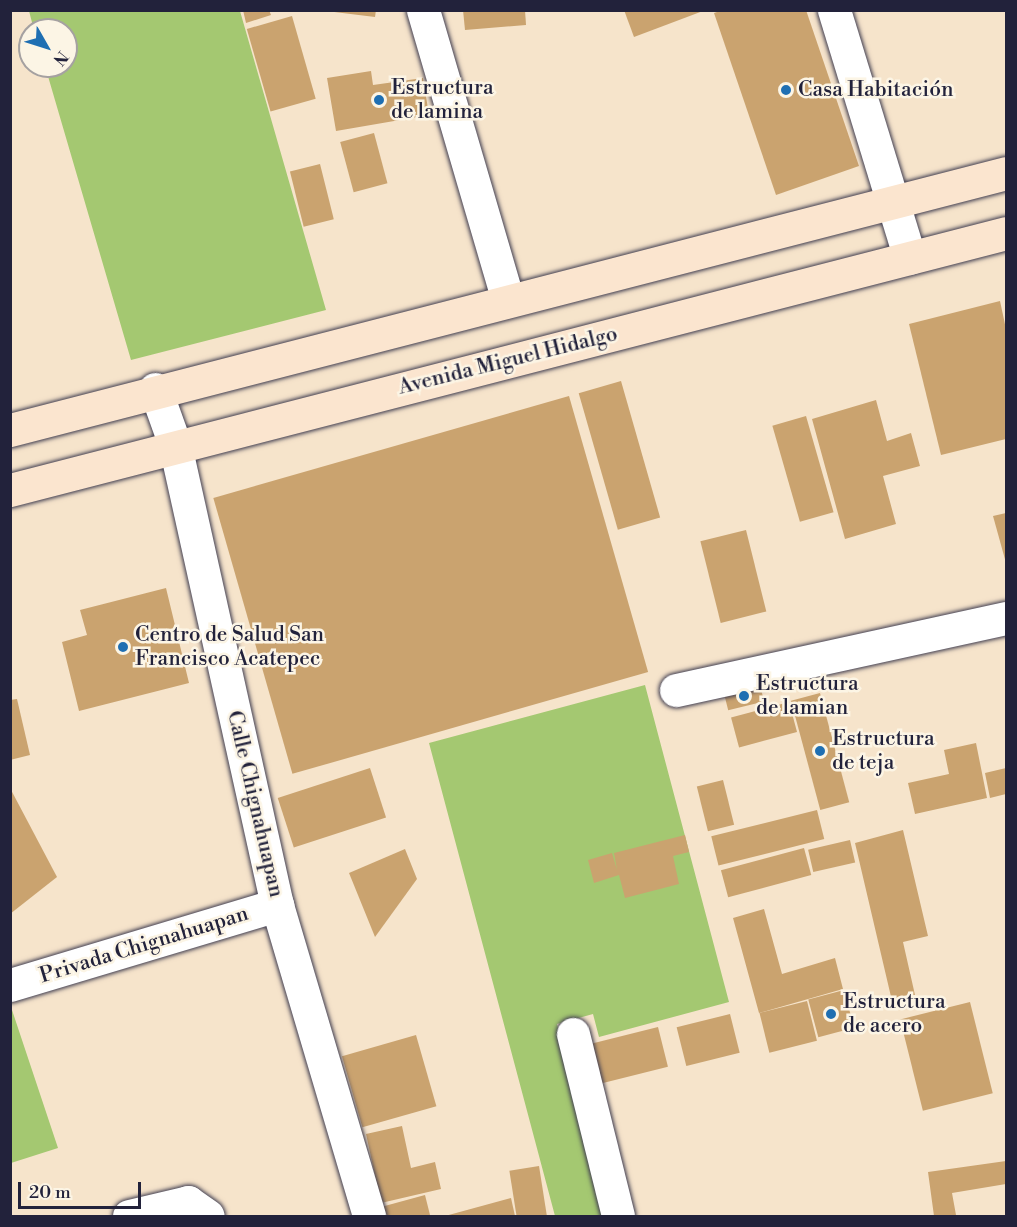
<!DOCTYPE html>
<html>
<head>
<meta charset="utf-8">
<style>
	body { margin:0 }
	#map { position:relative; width:1017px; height:1227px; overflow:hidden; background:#f6e4cb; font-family:"Libre Bodoni",serif }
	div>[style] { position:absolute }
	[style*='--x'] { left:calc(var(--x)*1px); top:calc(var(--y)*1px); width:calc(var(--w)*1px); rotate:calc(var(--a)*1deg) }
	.green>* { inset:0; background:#a4c871 }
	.building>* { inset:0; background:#caa36f; transform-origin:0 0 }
	.roads { filter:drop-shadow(0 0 2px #423f51) drop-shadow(0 0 2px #423f51) }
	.street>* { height:33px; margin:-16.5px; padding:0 16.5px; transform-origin:16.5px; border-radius:16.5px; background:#fff }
	.secondary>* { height:33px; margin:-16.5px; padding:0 16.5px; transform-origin:16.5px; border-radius:16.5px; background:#fbe5cf }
	.dots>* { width:16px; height:16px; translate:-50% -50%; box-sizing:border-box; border:3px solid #fcf5e5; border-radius:50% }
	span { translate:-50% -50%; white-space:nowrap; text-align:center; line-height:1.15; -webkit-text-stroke:5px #fcf5e5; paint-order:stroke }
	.poi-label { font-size:21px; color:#22223b }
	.left { translate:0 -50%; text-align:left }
	.street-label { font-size:21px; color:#22223b }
	.frame { position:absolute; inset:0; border:12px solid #22223b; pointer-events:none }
	.north { position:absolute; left:18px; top:18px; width:60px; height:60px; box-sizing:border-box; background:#fcf5e5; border:2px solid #a5a1a1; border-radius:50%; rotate:129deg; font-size:16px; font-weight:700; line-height:24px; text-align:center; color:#22223b }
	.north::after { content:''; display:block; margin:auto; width:21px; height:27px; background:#1f6fb2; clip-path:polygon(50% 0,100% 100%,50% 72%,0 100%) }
	.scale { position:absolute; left:18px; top:1182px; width:123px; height:27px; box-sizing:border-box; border:3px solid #22223b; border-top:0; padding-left:8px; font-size:18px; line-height:21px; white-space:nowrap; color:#22223b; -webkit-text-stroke:4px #fcf5e5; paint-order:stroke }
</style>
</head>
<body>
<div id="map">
	<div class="green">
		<i style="clip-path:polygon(29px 11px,240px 11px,326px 310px,131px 360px,45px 66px,66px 66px,66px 30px,34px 30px)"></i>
		<i style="clip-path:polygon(645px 685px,729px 1002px,599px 1037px,593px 1014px,557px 1024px,608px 1216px,555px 1216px,429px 743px)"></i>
		<i style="clip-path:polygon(11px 1007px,58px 1148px,11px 1163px,10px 1163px)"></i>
	</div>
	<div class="building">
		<i style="clip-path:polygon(243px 10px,269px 10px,271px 15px,246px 23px)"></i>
		<i style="clip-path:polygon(318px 10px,376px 10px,375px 17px)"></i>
		<i style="clip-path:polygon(463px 10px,525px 10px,526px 25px,465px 30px)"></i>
		<i style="clip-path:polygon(624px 10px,703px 10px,703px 11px,634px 37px)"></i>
		<i style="clip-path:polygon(723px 10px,806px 10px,859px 166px,776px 195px,714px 13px)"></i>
		<i style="left:292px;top:16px;width:86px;height:47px;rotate:74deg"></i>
		<i style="clip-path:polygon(371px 71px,373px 85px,423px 78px,429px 115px,336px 131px,327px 78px)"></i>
		<i style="left:374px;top:133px;width:52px;height:35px;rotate:75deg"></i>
		<i style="left:320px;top:164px;width:57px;height:31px;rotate:76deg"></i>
		<i style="clip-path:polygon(1000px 301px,1006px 329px,1006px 439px,941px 455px,909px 324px)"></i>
		<i style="left:621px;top:381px;width:142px;height:44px;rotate:74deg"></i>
		<i style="left:569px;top:396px;width:287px;height:370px;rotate:74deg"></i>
		<i style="clip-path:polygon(876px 400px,887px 441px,911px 433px,920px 466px,883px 476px,896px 524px,845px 539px,812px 419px)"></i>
		<i style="left:806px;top:416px;width:100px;height:35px;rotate:74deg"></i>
		<i style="clip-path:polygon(1006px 513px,1006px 563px,993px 516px)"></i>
		<i style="left:746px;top:530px;width:84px;height:47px;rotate:76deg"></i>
		<i style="clip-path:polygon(166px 588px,189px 683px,79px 711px,62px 642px,87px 635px,80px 610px)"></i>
		<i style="left:759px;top:681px;width:21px;height:37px;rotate:76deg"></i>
		<i style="left:820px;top:693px;width:113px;height:30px;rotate:75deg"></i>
		<i style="clip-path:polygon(17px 699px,30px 755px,10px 760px,10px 700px)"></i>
		<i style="left:789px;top:702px;width:31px;height:60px;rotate:75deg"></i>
		<i style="clip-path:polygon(976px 743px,987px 798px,915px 814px,908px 783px,949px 774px,944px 750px)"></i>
		<i style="left:370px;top:768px;width:52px;height:97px;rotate:72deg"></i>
		<i style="clip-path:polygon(1006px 768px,1006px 794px,990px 798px,985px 773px)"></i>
		<i style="left:723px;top:780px;width:46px;height:27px;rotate:76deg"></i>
		<i style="clip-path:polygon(10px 788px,57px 877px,10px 914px)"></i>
		<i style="left:817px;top:810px;width:30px;height:109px;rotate:76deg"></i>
		<i style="clip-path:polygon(903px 830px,928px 936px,903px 942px,915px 995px,892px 1001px,855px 843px)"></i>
		<i style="clip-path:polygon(685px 835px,689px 852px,673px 856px,679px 884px,625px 898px,619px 875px,594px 883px,588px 860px,612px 853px,617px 870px,614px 853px)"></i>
		<i style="left:850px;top:840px;width:23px;height:43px;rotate:77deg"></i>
		<i style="left:804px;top:848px;width:28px;height:86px;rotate:75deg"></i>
		<i style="clip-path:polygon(405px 849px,417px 879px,375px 937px,349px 873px)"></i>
		<i style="clip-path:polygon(764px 909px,782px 974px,835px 958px,843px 989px,759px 1013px,733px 918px)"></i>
		<i style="left:844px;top:990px;width:39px;height:37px;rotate:75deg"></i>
		<i style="left:807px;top:1001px;width:41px;height:49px;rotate:76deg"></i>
		<i style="left:970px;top:1002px;width:94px;height:72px;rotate:76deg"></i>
		<i style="left:730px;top:1014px;width:40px;height:55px;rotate:76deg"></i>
		<i style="left:658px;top:1027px;width:41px;height:72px;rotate:76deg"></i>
		<i style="left:416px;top:1035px;width:74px;height:77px;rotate:74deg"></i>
		<i style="clip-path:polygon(402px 1126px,411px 1168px,435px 1162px,441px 1189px,381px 1203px,366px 1134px)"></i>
		<i style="clip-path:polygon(1006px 1161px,1006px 1184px,952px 1193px,956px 1215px,934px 1216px,928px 1172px)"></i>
		<i style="left:539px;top:1166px;width:50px;height:30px;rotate:81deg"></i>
		<i style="clip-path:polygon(425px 1195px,430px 1215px,384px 1216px,381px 1207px)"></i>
		<i style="clip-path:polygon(511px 1198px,515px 1216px,445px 1216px)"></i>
	</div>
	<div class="roads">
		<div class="street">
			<i style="--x:423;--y:10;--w:303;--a:73.7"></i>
			<i style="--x:834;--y:10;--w:259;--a:73"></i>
			<i style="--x:155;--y:389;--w:59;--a:70.3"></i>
			<i style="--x:175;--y:445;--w:471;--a:77.5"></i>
			<i style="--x:277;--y:905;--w:324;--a:73.5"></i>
			<i style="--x:676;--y:690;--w:338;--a:-12.3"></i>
			<i style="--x:10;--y:985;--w:279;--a:-16.7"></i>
			<i style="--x:573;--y:1034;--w:187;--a:76.1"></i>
			<i style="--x:129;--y:1216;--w:61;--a:-13.3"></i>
			<i style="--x:188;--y:1202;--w:24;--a:35"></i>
		</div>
		<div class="secondary">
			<i style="--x:10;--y:430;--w:1029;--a:-14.47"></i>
			<i style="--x:10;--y:490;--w:1029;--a:-14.47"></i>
		</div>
	</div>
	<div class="dots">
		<i style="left:786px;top:90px;background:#1f6fb2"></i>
		<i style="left:379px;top:100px;background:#1f6fb2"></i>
		<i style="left:123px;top:647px;background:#1f6fb2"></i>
		<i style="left:744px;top:696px;background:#1f6fb2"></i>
		<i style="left:820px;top:751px;background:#1f6fb2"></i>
		<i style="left:831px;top:1014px;background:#1f6fb2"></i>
	</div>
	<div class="poi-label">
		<span class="left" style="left:391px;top:100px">Estructura<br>de lamina</span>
		<span class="left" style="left:798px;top:90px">Casa Habitación</span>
		<span class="left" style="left:135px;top:647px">Centro de Salud San<br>Francisco Acatepec</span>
		<span class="left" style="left:756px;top:696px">Estructura<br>de lamian</span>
		<span class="left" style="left:832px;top:751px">Estructura<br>de teja</span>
		<span class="left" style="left:843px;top:1014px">Estructura<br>de acero</span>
	</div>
	<div class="street-label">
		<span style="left:508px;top:361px;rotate:-14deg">Avenida Miguel Hidalgo</span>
		<span style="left:255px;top:804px;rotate:77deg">Calle Chignahuapan</span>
		<span style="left:144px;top:945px;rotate:-17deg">Privada Chignahuapan</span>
	</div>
	<div class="frame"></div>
	<div class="north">N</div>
	<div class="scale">20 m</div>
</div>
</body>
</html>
